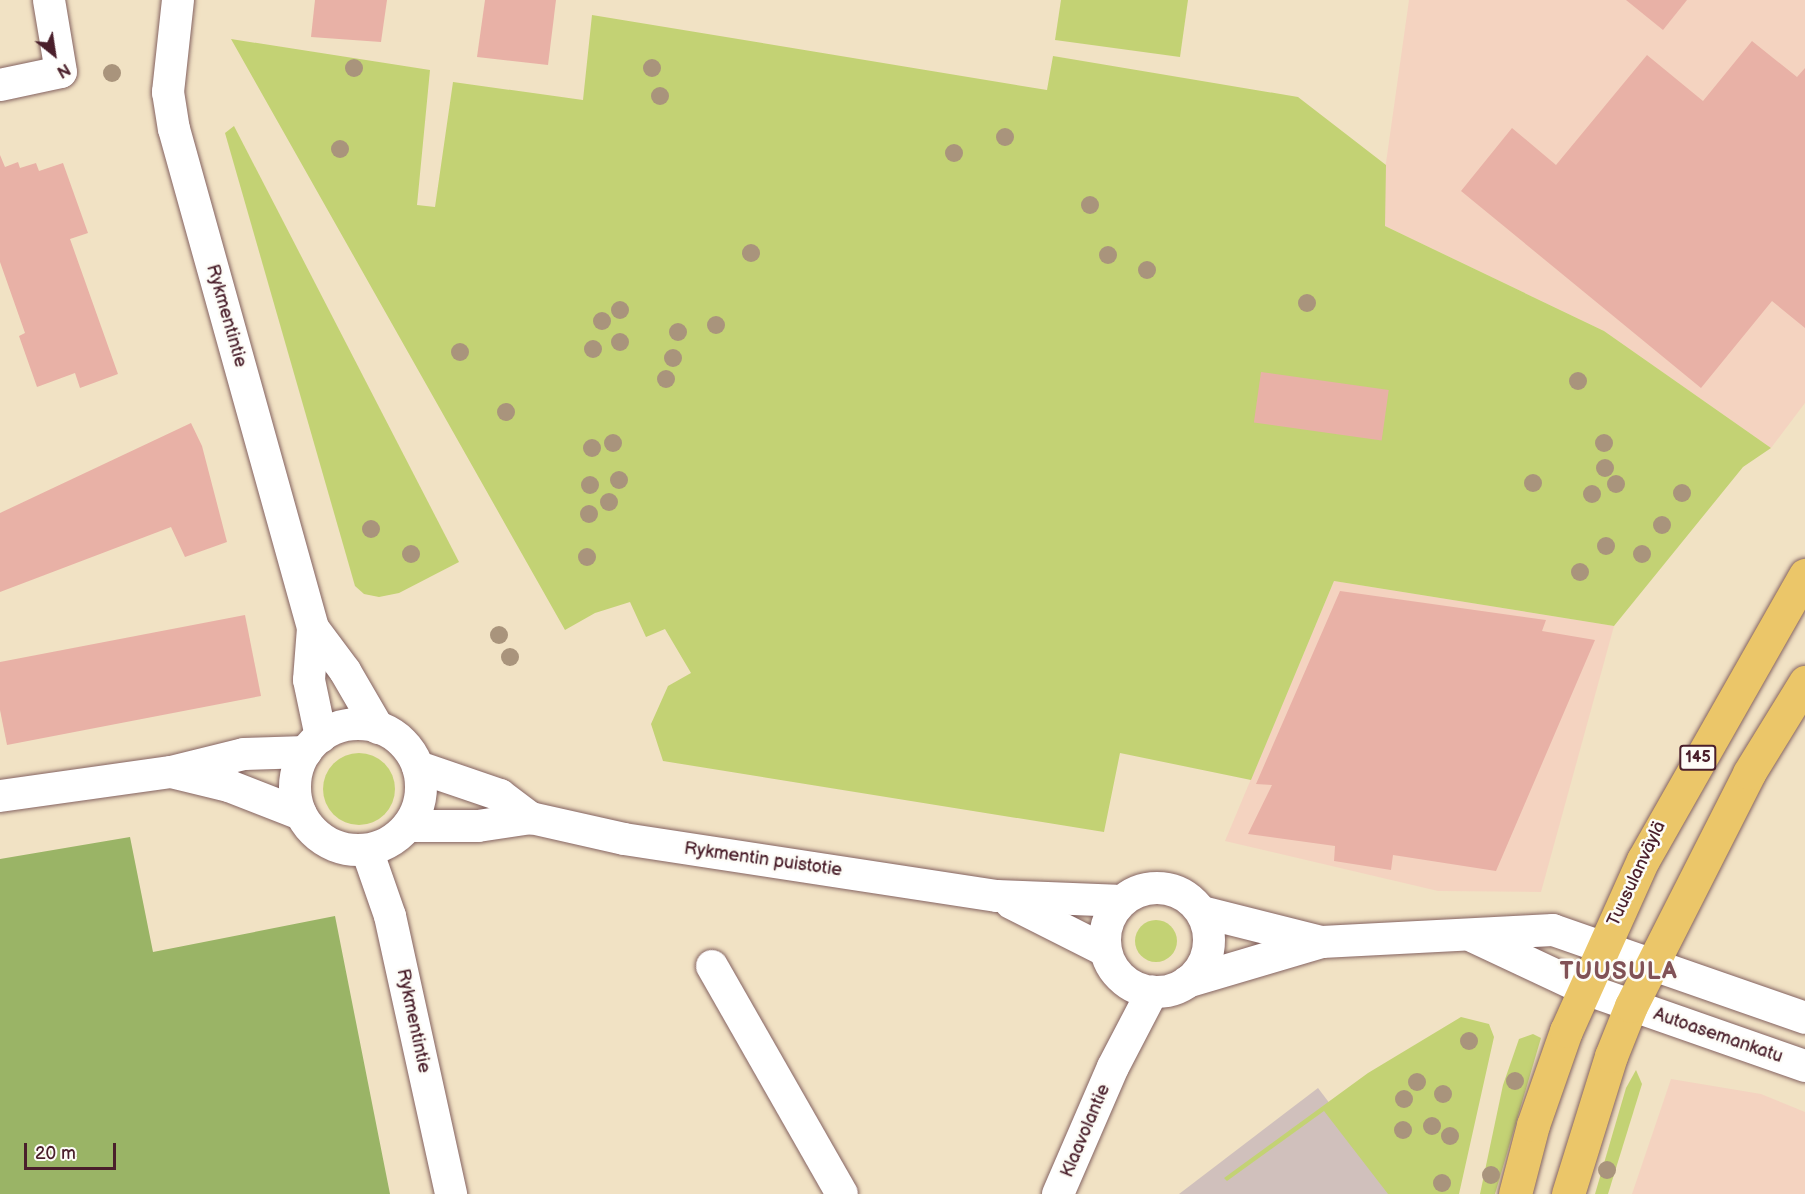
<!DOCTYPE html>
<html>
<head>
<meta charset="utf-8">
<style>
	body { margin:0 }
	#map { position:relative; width:1805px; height:1194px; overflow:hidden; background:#f1e2c4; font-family:"Balsamiq Sans",sans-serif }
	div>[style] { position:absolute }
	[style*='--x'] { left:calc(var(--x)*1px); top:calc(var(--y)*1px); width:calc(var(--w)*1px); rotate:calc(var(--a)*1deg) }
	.built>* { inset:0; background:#f4d3c0 }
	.industrial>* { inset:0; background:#d0c0bc }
	.green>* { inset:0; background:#c3d274 }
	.round { border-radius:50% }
	.forest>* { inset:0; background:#9ab466 }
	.building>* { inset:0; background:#e8b1a6; transform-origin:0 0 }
	.roads { filter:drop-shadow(0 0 2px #846361) drop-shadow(0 0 2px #846361) }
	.minor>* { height:32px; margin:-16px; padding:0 16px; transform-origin:16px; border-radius:16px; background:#fff }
	.minor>.ring { margin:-16px; padding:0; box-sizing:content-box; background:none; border:32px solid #fff; border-radius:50% }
	.major>* { height:33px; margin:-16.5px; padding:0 16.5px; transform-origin:16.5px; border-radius:16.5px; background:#ebc669 }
	.trees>* { width:18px; height:18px; margin:-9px; border-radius:50%; background:#a9947c }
	span { translate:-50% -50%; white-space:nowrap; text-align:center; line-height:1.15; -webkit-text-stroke:5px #fdfcf7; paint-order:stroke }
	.shield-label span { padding:2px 4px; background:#fdfcf7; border:2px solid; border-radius:4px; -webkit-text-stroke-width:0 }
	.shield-label { font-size:16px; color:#4a1f2b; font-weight:700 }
	.street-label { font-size:18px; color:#4a1f2b }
	.district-label { font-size:24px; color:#815256; font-weight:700; letter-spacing:1.5px }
	.north { position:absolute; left:24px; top:24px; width:60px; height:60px; -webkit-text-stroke:4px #fdfcf7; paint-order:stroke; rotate:150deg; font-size:16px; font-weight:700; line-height:24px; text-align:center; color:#4a1f2b }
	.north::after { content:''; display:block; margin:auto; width:21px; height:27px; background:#4a1f2b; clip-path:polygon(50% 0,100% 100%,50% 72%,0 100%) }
	.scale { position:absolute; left:24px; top:1143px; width:92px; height:27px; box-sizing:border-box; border:3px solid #4a1f2b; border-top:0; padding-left:8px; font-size:18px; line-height:21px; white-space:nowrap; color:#4a1f2b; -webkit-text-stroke:4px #fdfcf7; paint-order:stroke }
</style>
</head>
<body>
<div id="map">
	<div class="built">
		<i style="clip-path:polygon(1409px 0,1805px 0,1805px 403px,1771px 448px,1604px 331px,1385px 226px,1383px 184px)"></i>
		<i style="clip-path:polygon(1334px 581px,1614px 626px,1541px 892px,1438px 891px,1225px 841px)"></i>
		<i style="clip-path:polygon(1671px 1079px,1761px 1094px,1805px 1112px,1805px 1194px,1632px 1194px)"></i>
	</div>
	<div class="industrial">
		<i style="clip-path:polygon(1318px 1088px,1398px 1194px,1179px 1194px)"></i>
	</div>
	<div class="green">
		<i style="clip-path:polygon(1061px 0,1188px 0,1180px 57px,1055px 40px)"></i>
		<i style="clip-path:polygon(592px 15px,1047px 90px,1053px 56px,1298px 97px,1386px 165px,1385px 226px,1604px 331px,1771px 448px,1743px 467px,1614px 626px,1334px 581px,1251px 780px,1120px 753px,1104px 832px,663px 761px,651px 724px,668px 686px,691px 673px,665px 629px,646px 637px,630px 602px,595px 613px,565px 630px,231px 39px,430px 70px,417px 205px,435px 207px,453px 82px,583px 100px)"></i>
		<i style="clip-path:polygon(234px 126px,459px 562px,399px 593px,379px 597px,364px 594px,355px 586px,225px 133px)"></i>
		<i class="round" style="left:323px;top:753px;width:72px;height:72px"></i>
		<i class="round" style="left:1135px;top:920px;width:42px;height:42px"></i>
		<i style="clip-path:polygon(1461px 1017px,1489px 1024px,1494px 1037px,1459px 1194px,1388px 1194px,1324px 1111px,1227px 1181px,1224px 1178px,1368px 1073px)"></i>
		<i style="clip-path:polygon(1533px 1034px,1541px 1038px,1495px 1194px,1480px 1194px,1503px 1085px,1519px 1039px)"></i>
		<i style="clip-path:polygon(1636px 1070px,1642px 1084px,1608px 1194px,1595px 1194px,1626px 1088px)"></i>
	</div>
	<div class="forest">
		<i style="clip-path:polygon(130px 837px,153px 952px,335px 916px,390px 1194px,0 1194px,0 859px)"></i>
	</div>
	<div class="building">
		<i style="clip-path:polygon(315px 0,387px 0,381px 42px,311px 37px)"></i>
		<i style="clip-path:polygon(485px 0,556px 0,548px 65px,477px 57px)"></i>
		<i style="clip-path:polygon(1626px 0,1687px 0,1663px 30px)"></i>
		<i style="clip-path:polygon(1752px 41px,1797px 77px,1805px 68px,1805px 328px,1772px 301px,1701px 388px,1461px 191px,1512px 128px,1556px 165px,1647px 55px,1703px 101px)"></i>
		<i style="clip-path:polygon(0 155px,5px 167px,18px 162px,20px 168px,36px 163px,39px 171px,63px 163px,88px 233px,70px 239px,118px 374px,80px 388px,75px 373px,37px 387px,19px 336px,25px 333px,0 262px)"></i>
		<i style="left:1261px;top:372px;width:129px;height:51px;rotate:8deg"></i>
		<i style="clip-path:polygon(191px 423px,202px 446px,227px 542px,185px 557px,171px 527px,0 592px,0 513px)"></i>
		<i style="clip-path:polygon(1340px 591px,1546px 620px,1542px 631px,1595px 640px,1496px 871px,1393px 855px,1391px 870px,1334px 861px,1335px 846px,1248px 834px,1272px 785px,1256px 784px)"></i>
		<i style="clip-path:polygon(245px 615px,261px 696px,7px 745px,0 710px,0 662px)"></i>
	</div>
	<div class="roads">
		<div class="minor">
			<i style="--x:178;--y:0;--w:93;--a:96.2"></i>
			<i style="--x:168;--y:92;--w:37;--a:81"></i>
			<i style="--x:174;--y:129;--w:518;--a:74.43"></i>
			<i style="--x:313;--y:628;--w:52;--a:94.4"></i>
			<i style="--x:309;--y:680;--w:58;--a:78.1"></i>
			<i style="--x:0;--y:85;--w:62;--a:-12"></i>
			<i style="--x:61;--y:72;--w:73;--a:-99.5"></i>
			<i style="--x:313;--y:628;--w:54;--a:53.3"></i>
			<i style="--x:345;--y:671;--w:66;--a:59.9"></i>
			<i class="ring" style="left:295px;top:724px;width:94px;height:94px"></i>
			<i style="--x:418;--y:767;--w:87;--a:18.9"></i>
			<i style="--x:500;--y:795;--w:39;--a:37"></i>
			<i style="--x:175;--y:773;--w:56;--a:13.5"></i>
			<i style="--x:229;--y:786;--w:77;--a:21.3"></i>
			<i style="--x:0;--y:796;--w:173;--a:-8"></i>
			<i style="--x:171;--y:772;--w:75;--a:-13.9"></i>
			<i style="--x:244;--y:754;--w:62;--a:-1.8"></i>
			<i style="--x:408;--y:826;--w:70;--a:0"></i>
			<i style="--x:478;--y:826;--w:54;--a:-8.6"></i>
			<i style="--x:531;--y:818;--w:95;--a:12.7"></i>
			<i style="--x:624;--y:839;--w:377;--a:8.7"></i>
			<i style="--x:997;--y:896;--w:124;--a:2.3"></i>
			<i style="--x:367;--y:850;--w:70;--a:70.8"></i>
			<i style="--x:390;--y:916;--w:285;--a:77.6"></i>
			<i class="ring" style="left:1105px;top:888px;width:72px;height:72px"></i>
			<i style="--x:1011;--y:903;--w:106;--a:26.8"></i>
			<i style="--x:1202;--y:912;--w:123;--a:14.1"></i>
			<i style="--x:1474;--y:937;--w:123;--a:25.1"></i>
			<i style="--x:1585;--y:989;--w:233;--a:19.3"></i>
			<i style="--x:712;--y:966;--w:262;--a:60.3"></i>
			<i style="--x:1187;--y:982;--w:141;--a:-16.5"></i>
			<i style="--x:1322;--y:942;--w:231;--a:-3"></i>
			<i style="--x:1553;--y:930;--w:267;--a:19.2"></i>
			<i style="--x:1058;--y:1194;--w:138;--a:-66.6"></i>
			<i style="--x:1113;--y:1067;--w:85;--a:-62.5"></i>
		</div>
		<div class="major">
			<i style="--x:1515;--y:1194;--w:71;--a:-75.4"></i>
			<i style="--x:1533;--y:1125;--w:100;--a:-70.7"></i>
			<i style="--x:1566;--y:1031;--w:188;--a:-65.8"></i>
			<i style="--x:1643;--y:860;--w:328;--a:-60.4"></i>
			<i style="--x:1568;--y:1194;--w:145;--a:-72.7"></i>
			<i style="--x:1611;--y:1056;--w:54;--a:-68.2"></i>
			<i style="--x:1631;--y:1006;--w:261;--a:-63.1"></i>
			<i style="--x:1749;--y:773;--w:107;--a:-58.4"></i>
		</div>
	</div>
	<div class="trees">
		<i style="left:354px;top:68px"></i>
		<i style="left:652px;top:68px"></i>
		<i style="left:112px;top:73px"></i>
		<i style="left:660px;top:96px"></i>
		<i style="left:1005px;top:137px"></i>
		<i style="left:340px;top:149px"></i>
		<i style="left:954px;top:153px"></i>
		<i style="left:1090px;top:205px"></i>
		<i style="left:751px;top:253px"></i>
		<i style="left:1108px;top:255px"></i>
		<i style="left:1147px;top:270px"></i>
		<i style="left:1307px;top:303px"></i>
		<i style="left:620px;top:310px"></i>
		<i style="left:602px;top:321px"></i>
		<i style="left:716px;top:325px"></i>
		<i style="left:678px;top:332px"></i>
		<i style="left:620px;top:342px"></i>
		<i style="left:593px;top:349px"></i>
		<i style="left:460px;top:352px"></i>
		<i style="left:673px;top:358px"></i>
		<i style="left:666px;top:379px"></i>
		<i style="left:1578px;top:381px"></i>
		<i style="left:506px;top:412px"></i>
		<i style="left:613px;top:443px"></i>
		<i style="left:1604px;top:443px"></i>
		<i style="left:592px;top:448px"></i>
		<i style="left:1605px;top:468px"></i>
		<i style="left:619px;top:480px"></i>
		<i style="left:1533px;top:483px"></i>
		<i style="left:1616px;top:484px"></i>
		<i style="left:590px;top:485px"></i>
		<i style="left:1682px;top:493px"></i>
		<i style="left:1592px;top:494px"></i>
		<i style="left:609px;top:502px"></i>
		<i style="left:589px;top:514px"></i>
		<i style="left:1662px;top:525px"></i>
		<i style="left:371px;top:529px"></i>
		<i style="left:1606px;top:546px"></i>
		<i style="left:411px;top:554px"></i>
		<i style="left:1642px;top:554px"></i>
		<i style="left:587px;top:557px"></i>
		<i style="left:1580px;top:572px"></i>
		<i style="left:499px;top:635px"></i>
		<i style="left:510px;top:657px"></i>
		<i style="left:1469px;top:1041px"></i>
		<i style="left:1515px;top:1081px"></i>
		<i style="left:1417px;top:1082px"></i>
		<i style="left:1443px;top:1094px"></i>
		<i style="left:1404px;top:1099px"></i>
		<i style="left:1432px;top:1126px"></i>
		<i style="left:1403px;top:1130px"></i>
		<i style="left:1450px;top:1136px"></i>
		<i style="left:1607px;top:1170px"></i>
		<i style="left:1491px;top:1175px"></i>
		<i style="left:1442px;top:1183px"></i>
	</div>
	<div class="shield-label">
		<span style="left:1698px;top:758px">145</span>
	</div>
	<div class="street-label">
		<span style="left:226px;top:316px;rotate:74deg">Rykmentintie</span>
		<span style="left:763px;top:860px;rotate:8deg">Rykmentin puistotie</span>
		<span style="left:1637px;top:874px;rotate:-65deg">Tuusulanväylä</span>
		<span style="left:413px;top:1021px;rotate:78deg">Rykmentintie</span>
		<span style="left:1718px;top:1036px;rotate:19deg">Autoasemankatu</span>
		<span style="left:1086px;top:1131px;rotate:-67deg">Klaavolantie</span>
	</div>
	<div class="district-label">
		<span style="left:1619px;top:972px">TUUSULA</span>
	</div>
	<div class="north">N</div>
	<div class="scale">20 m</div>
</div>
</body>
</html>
